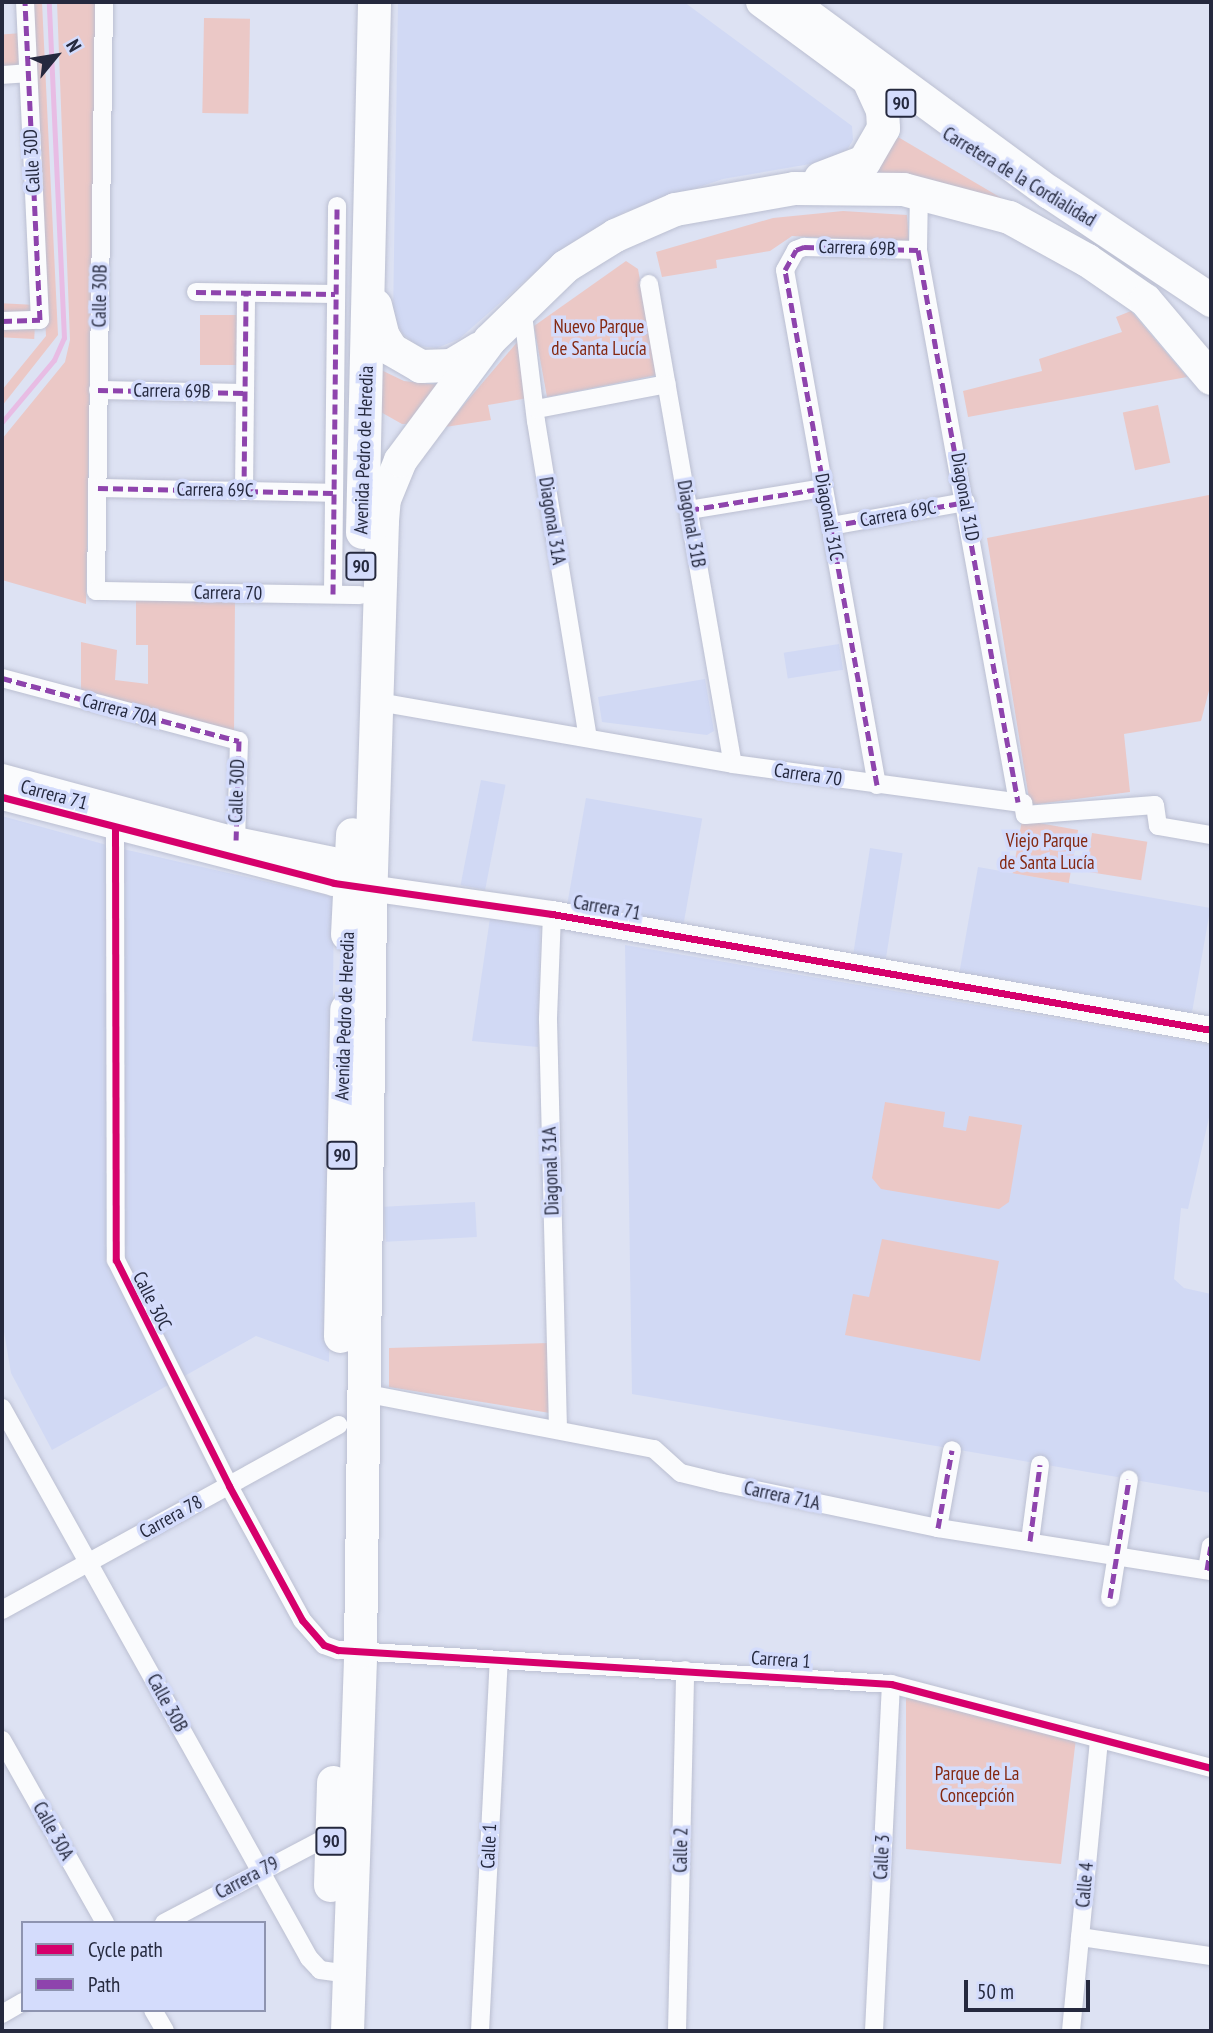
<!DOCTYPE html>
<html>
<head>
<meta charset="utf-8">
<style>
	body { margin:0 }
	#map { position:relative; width:1213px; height:2033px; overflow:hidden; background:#dde2f3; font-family:"PT Sans Narrow",sans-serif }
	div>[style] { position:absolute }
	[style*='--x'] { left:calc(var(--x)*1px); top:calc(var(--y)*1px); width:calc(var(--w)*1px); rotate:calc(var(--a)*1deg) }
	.built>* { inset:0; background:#d1d9f4; transform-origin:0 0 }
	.green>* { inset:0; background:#ebc8c6; transform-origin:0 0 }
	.stream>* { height:5px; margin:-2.5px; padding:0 2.5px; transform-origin:2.5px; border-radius:2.5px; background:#e8bce4 }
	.roads { filter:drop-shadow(0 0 2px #bbbfd1) drop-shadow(0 0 2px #bbbfd1) }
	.street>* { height:18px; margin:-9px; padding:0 9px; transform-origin:9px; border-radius:9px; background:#fafbfd }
	.secondary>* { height:26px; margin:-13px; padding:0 13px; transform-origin:13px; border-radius:13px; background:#fafbfd }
	.primary>* { height:30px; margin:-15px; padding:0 15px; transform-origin:15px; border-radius:15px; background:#fafbfd }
	.highway>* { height:33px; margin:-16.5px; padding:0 16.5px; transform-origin:16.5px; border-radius:16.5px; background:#fafbfd }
	.quiet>* { height:5px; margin-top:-2.5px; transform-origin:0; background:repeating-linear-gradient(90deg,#8e44ad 0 10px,transparent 0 15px) }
	.cycleway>* { height:7px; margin:-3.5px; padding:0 3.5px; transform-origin:3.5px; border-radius:3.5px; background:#d6006c }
	span { translate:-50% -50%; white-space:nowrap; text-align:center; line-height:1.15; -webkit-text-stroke:7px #d4dcfc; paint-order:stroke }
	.shield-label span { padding:2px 5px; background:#d4dcfc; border:2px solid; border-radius:5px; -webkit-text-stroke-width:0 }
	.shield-label { font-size:18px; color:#25293e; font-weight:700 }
	.street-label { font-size:19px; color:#25293e }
	.park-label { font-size:19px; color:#842811 }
	.frame { position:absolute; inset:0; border:4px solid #25293e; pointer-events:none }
	.legend { position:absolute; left:21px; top:1921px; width:245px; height:91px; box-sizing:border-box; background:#d4dcfc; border:2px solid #8e94b0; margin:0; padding:9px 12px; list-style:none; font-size:21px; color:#25293e }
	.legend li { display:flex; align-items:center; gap:14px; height:35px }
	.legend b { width:35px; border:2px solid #8e94b0 }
	.north { position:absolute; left:21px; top:21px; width:70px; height:70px; -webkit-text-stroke:5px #d4dcfc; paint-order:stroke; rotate:60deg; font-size:19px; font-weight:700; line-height:28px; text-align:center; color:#25293e }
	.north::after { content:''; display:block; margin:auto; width:24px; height:32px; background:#25293e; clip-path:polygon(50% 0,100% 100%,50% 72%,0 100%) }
	.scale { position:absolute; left:964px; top:1980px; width:126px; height:32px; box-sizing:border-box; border:4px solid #25293e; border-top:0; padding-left:9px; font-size:21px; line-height:24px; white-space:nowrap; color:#25293e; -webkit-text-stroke:5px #d4dcfc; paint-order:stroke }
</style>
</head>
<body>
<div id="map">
	<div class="built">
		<i style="clip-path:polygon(398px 2px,684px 2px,852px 126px,853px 140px,847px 150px,822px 162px,723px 179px,624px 212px,528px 278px,459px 339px,437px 348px,418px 346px,403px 334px,393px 317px)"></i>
		<i style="left:839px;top:644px;width:26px;height:56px;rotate:81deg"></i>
		<i style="clip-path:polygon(705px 679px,714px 731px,707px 735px,602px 722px,598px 697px)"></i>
		<i style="left:481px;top:780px;width:25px;height:107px;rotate:11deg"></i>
		<i style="left:586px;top:798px;width:118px;height:108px;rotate:10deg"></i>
		<i style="clip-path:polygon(2px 816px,114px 847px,334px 897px,329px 1362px,256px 1336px,52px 1450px,11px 1373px,2px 1320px)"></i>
		<i style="left:870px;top:848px;width:33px;height:110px;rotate:9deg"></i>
		<i style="left:978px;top:867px;width:236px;height:111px;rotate:10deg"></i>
		<i style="clip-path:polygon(490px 918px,540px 927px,538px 1047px,472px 1041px)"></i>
		<i style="clip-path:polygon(625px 945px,1211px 1045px,1211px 1109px,1188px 1209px,1181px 1208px,1174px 1279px,1184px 1288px,1211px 1294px,1211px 1493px,632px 1394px)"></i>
		<i style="left:475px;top:1202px;width:35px;height:91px;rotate:87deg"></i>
	</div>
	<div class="green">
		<i style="clip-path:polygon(29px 2px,42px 2px,58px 335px,2px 406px,2px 390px,46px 336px)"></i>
		<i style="clip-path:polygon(57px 2px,96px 2px,86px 604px,2px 580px,2px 439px,65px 362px,70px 340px)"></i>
		<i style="left:204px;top:18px;width:46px;height:95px;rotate:1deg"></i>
		<i style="left:22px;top:33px;width:32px;height:20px;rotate:86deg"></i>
		<i style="clip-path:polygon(898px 137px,1008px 202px,875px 173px)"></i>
		<i style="clip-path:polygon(843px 211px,907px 215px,909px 243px,792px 236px,770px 251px,716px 260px,717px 268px,662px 277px,656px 252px,773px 218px)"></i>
		<i style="clip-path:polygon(626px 261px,638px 269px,657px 375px,547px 397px,534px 326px)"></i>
		<i style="left:36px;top:305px;width:34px;height:34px;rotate:93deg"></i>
		<i style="clip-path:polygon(1131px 311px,1187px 377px,968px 417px,963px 391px,1042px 371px,1039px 359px,1122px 332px,1116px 317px)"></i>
		<i style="left:200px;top:315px;width:43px;height:50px"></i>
		<i style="clip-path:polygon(519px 340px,528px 398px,488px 405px,491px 420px,445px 427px)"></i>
		<i style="clip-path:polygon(379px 369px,404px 381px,440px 385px,413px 424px,402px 424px,379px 411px)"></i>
		<i style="left:1158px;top:405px;width:59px;height:36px;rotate:78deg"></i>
		<i style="clip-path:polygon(1209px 495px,1211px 683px,1201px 721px,1124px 734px,1130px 792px,1030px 805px,987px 538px)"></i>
		<i style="clip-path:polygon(136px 597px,235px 599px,234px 735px,81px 695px,81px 642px,117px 650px,115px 680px,148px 684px,148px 645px,136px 645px)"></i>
		<i style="left:1022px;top:820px;width:57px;height:54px;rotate:10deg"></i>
		<i style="left:1092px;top:833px;width:56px;height:39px;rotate:9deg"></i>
		<i style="clip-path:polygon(885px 1102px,945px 1112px,943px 1127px,966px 1131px,969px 1116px,1022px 1125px,1009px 1202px,999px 1209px,881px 1189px,872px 1178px)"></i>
		<i style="clip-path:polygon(882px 1239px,999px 1261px,980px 1361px,845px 1335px,853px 1294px,869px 1297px)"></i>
		<i style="clip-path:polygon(548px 1343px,550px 1413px,389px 1387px,389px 1348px)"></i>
		<i style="clip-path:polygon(906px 1689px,1076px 1738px,1061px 1864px,906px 1849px)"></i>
	</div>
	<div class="stream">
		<i style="--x:2;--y:422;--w:81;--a:-50"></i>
		<i style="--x:54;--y:360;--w:24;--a:-66"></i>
		<i style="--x:64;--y:338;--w:336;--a:-92.6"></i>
	</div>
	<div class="roads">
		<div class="street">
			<i style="--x:104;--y:2;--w:589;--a:90.78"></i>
			<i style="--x:96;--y:591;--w:264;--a:0.9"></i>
			<i style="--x:2;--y:75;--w:26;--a:-4"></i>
			<i style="--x:919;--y:191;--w:59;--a:91"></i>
			<i style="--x:918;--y:250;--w:561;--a:79.73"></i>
			<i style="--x:649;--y:284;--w:487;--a:80.1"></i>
			<i style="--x:196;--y:292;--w:139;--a:0.8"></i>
			<i style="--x:522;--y:306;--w:116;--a:83.1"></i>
			<i style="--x:536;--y:421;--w:321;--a:80.7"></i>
			<i style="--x:2;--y:321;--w:38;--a:-2"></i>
			<i style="--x:40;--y:320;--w:318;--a:-92.7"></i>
			<i style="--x:98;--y:390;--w:147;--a:1.2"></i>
			<i style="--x:537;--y:409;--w:132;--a:-10.9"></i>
			<i style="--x:98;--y:488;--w:235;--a:1.2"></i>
			<i style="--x:244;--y:491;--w:198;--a:-89.4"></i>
			<i style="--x:689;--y:510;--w:137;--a:-9.3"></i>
			<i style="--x:831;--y:526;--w:137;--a:-10.1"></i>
			<i style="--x:333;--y:594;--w:388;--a:-89.4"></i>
			<i style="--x:2;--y:678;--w:245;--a:14.9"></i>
			<i style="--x:239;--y:741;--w:99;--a:91.7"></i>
			<i style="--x:378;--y:702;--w:360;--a:9.9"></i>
			<i style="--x:733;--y:764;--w:293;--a:7.7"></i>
			<i style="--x:1023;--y:803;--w:12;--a:81"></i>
			<i style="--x:1025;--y:815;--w:130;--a:-4.4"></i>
			<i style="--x:1155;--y:805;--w:21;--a:82"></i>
			<i style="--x:1158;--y:826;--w:54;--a:9.6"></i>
			<i style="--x:877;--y:785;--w:523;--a:-100.13"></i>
			<i style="--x:785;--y:270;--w:23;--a:-61"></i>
			<i style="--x:796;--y:250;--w:9;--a:-21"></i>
			<i style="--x:804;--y:247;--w:114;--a:1.5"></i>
			<i style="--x:115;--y:827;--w:433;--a:89.9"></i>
			<i style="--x:116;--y:1260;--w:253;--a:63.4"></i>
			<i style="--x:229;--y:1486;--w:153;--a:61.4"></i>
			<i style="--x:302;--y:1620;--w:33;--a:49"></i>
			<i style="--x:324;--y:1645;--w:15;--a:20"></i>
			<i style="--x:338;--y:1650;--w:554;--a:3.52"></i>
			<i style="--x:891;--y:1684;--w:331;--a:14.7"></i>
			<i style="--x:552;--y:914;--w:106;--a:92.2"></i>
			<i style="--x:548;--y:1020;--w:408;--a:88.6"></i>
			<i style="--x:363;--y:1393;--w:296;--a:10.9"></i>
			<i style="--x:654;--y:1449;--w:36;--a:42"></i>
			<i style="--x:681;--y:1473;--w:42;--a:13.7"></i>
			<i style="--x:722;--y:1483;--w:221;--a:11.8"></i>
			<i style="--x:938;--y:1528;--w:276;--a:9"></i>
			<i style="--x:2;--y:1408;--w:630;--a:60.83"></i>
			<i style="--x:309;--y:1958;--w:16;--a:47"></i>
			<i style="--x:320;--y:1970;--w:30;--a:8"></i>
			<i style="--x:938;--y:1528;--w:79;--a:-79.8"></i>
			<i style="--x:1030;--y:1541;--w:77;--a:-82.5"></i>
			<i style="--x:1207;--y:1570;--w:24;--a:-81"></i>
			<i style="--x:1110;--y:1598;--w:120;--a:-80.9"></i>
			<i style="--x:2;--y:1610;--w:384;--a:-28.8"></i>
			<i style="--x:2;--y:1740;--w:210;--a:60.6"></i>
			<i style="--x:164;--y:1923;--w:189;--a:-27.8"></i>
			<i style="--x:1080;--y:1937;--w:132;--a:8.3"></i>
			<i style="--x:153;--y:2010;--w:24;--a:60"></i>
			<i style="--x:2;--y:2014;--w:24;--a:-30"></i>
			<i style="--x:480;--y:2031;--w:371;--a:-87.1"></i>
			<i style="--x:677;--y:2031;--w:361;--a:-88.7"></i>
			<i style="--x:874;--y:2031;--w:347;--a:-87.2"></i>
			<i style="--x:1071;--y:2031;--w:294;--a:-84.5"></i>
		</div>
		<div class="secondary">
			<i style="--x:2;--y:777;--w:242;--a:15.1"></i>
			<i style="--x:236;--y:840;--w:134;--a:11.6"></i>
			<i style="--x:2;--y:797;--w:343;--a:14.5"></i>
			<i style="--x:334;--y:883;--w:220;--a:8.1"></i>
			<i style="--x:552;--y:914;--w:669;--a:9.98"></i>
		</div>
		<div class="primary">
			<i style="--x:761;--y:2;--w:142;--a:36.4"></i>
		</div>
		<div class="highway">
			<i style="--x:790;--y:2;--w:321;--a:36.3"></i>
			<i style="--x:1049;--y:192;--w:195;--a:33.7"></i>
			<i style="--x:820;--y:178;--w:47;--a:-21.1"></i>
			<i style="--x:864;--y:161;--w:38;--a:-60"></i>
			<i style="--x:883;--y:128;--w:18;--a:-93"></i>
			<i style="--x:882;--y:110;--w:63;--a:-114.5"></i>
			<i style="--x:375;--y:305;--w:32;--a:76"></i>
			<i style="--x:383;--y:336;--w:15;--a:58"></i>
			<i style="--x:391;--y:349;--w:34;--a:30"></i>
			<i style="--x:420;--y:366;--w:31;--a:-2"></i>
			<i style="--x:451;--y:365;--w:33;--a:-31"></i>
			<i style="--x:362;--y:532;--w:530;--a:-88.7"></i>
			<i style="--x:347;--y:934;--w:100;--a:-87.1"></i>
			<i style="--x:340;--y:1336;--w:327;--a:-88.9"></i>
			<i style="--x:330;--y:1885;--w:103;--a:-88.3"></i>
			<i style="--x:347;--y:2031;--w:380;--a:-88"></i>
			<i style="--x:360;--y:1651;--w:748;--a:-89.23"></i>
			<i style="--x:370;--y:903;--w:383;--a:-88.2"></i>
			<i style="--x:382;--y:520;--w:21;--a:-85"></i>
			<i style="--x:384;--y:499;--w:42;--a:-67.7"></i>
			<i style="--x:400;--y:460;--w:149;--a:-53.4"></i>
			<i style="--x:489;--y:340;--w:106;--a:-44.2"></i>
			<i style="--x:565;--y:266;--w:59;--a:-31.8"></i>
			<i style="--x:615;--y:235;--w:65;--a:-23.4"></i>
			<i style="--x:675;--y:209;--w:121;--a:-10"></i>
			<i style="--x:794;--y:188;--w:109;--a:0.5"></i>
			<i style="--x:903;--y:189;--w:110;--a:14.8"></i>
			<i style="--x:1009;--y:217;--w:89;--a:28.9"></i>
			<i style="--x:1087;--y:260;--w:70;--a:34.6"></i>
			<i style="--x:1145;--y:300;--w:102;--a:49.8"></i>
		</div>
	</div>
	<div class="quiet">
		<i style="--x:196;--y:292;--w:139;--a:0.8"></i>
		<i style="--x:2;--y:321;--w:38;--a:-2"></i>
		<i style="--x:40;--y:320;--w:318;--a:-92.7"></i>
		<i style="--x:98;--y:390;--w:147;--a:1.2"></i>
		<i style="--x:98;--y:488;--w:235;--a:1.2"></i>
		<i style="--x:244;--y:491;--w:198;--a:-89.4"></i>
		<i style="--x:689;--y:510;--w:137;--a:-9.3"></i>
		<i style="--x:831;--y:526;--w:137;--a:-10.1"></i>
		<i style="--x:333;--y:594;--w:388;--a:-89.4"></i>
		<i style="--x:2;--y:678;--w:245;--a:14.9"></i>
		<i style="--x:239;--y:741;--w:99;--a:91.7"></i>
		<i style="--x:877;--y:785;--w:523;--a:-100.13"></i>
		<i style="--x:785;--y:270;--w:23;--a:-61"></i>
		<i style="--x:796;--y:250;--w:9;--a:-21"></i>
		<i style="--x:804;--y:247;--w:114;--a:1.5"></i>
		<i style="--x:918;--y:250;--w:561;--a:79.73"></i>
		<i style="--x:938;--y:1528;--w:79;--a:-79.8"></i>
		<i style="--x:1030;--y:1541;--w:77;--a:-82.5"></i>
		<i style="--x:1207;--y:1570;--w:24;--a:-81"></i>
		<i style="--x:1110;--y:1598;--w:120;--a:-80.9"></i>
	</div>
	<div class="cycleway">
		<i style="--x:2;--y:797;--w:343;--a:14.5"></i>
		<i style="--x:334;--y:883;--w:220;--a:8.1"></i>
		<i style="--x:552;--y:914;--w:669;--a:9.98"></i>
		<i style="--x:115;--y:827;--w:433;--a:89.9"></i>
		<i style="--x:116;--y:1260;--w:253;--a:63.4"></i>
		<i style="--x:229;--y:1486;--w:153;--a:61.4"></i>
		<i style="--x:302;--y:1620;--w:33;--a:49"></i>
		<i style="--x:324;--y:1645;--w:15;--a:20"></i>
		<i style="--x:338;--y:1650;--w:554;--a:3.52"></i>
		<i style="--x:891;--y:1684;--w:331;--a:14.7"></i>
	</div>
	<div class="shield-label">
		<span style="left:901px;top:103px">90</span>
		<span style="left:361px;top:566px">90</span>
		<span style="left:342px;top:1155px">90</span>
		<span style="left:331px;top:1841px">90</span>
	</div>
	<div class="street-label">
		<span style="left:32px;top:161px;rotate:-93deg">Calle 30D</span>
		<span style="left:1019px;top:177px;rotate:31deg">Carretera de la Cordialidad</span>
		<span style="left:857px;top:248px;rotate:2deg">Carrera 69B</span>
		<span style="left:100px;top:296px;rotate:-89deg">Calle 30B</span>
		<span style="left:172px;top:391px;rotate:1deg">Carrera 69B</span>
		<span style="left:364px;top:450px;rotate:-88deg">Avenida Pedro de Heredia</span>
		<span style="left:215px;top:490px;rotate:1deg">Carrera 69C</span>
		<span style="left:965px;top:497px;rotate:80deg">Diagonal 31D</span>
		<span style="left:898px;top:514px;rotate:-10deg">Carrera 69C</span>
		<span style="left:829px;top:517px;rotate:80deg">Diagonal 31C</span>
		<span style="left:552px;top:521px;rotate:81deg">Diagonal 31A</span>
		<span style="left:691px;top:524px;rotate:80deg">Diagonal 31B</span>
		<span style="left:228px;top:593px;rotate:1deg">Carrera 70</span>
		<span style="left:120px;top:710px;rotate:15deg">Carrera 70A</span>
		<span style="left:808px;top:775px;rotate:8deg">Carrera 70</span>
		<span style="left:237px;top:791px;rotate:-88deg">Calle 30D</span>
		<span style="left:54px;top:795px;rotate:15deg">Carrera 71</span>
		<span style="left:607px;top:908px;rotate:10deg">Carrera 71</span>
		<span style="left:345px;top:1016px;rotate:-88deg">Avenida Pedro de Heredia</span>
		<span style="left:551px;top:1171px;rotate:-92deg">Diagonal 31A</span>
		<span style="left:152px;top:1301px;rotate:63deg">Calle 30C</span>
		<span style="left:782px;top:1496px;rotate:12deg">Carrera 71A</span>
		<span style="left:171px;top:1517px;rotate:-29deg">Carrera 78</span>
		<span style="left:781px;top:1660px;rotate:4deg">Carrera 1</span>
		<span style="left:167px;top:1703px;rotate:61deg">Calle 30B</span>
		<span style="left:53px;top:1831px;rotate:61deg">Calle 30A</span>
		<span style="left:489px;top:1846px;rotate:-87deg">Calle 1</span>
		<span style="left:681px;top:1850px;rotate:-89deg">Calle 2</span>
		<span style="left:882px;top:1857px;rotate:-87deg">Calle 3</span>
		<span style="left:247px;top:1878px;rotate:-28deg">Carrera 79</span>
		<span style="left:1085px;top:1885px;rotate:-85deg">Calle 4</span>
	</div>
	<div class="park-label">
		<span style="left:599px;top:338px">Nuevo Parque<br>de Santa Lucía</span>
		<span style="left:1047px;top:852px">Viejo Parque<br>de Santa Lucía</span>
		<span style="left:977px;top:1785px">Parque de La<br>Concepción</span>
	</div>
	<div class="frame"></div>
	<ul class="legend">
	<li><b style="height:9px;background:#d6006c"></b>Cycle path</li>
	<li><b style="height:9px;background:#8e44ad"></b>Path</li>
	</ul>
	<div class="north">N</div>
	<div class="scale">50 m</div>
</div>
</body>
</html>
